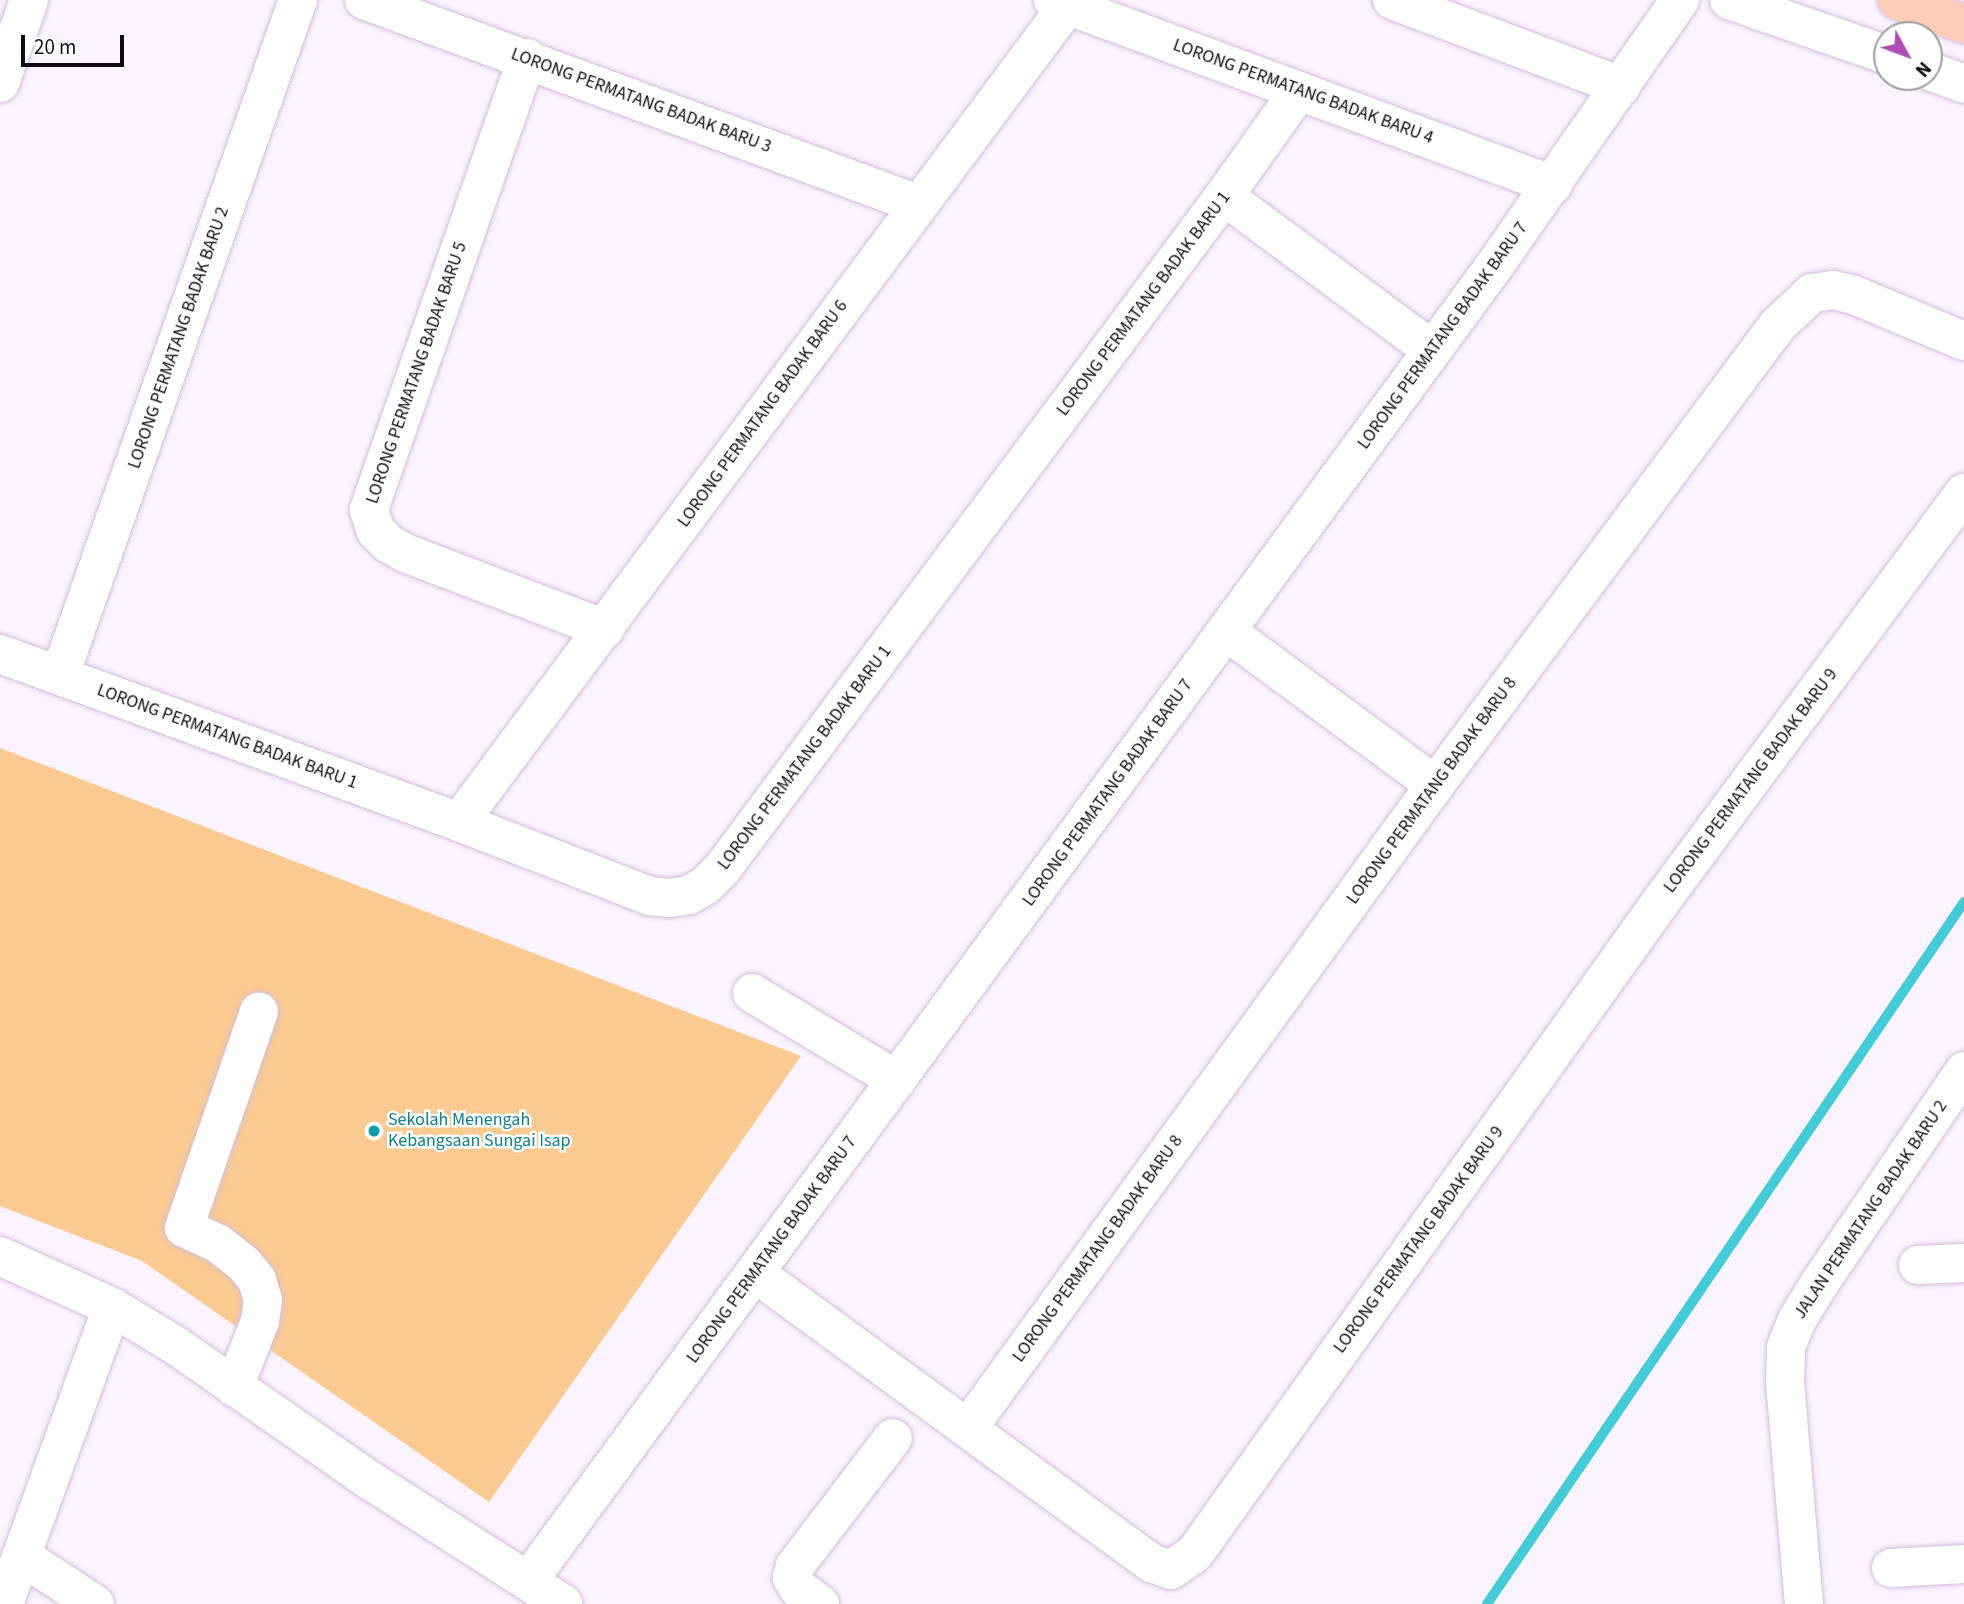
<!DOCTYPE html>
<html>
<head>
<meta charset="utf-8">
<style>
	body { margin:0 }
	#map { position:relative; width:1964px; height:1604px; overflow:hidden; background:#fbf3ff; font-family:"Source Sans 3",sans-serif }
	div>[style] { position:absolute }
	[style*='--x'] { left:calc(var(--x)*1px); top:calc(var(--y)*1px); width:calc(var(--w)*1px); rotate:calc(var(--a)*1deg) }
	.stream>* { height:10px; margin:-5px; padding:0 5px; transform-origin:5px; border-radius:5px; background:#42ccd9 }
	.building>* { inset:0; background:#fbca90 }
	.roads { filter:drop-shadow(0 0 2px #d3bedb) drop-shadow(0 0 2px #d3bedb) }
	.minor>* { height:38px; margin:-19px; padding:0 19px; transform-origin:19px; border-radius:19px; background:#fff }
	.major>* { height:38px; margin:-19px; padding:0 19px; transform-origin:19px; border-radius:19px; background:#fecdb9 }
	.dots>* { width:19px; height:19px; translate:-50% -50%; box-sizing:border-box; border:4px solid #fff; border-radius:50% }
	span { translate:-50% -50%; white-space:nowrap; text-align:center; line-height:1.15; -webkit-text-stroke:5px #fff; paint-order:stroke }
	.street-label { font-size:18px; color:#120b15 }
	.culture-label { font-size:18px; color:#0d838f }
	.left { translate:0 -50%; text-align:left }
	.north { position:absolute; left:1873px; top:21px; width:70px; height:70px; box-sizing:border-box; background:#fff; border:2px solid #a09da1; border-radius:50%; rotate:131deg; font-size:19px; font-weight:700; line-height:28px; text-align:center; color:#120b15 }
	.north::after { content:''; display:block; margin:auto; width:24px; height:32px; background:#ae4eb5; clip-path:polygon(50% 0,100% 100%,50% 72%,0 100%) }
	.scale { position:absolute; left:21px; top:35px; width:103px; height:32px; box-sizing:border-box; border:4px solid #120b15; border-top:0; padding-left:9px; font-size:21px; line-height:24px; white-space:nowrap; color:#120b15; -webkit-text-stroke:5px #fff; paint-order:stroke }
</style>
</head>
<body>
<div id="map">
	<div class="stream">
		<i style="--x:1487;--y:1604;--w:849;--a:-55.8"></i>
	</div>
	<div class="building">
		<i style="clip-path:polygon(0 748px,801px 1056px,489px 1502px,142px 1261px,0 1206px)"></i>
	</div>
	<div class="roads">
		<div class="minor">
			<i style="--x:364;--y:0;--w:590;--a:20.22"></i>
			<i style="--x:1053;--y:0;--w:533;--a:20.3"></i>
			<i style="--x:1392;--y:0;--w:245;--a:20.6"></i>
			<i style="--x:1729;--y:0;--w:167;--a:19.2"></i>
			<i style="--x:527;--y:58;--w:479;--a:109.3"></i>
			<i style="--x:369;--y:510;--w:22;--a:72"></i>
			<i style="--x:376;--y:531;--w:18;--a:45"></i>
			<i style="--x:389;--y:544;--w:18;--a:29"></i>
			<i style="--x:405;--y:553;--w:214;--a:20.8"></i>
			<i style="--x:1929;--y:71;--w:37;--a:20"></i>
			<i style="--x:0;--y:83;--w:88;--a:-70.7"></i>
			<i style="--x:1224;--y:196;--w:259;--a:36.5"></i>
			<i style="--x:1226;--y:631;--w:260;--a:36.4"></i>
			<i style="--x:0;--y:654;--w:489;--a:20.1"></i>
			<i style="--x:459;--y:822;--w:205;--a:21.2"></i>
			<i style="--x:650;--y:896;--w:20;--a:6"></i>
			<i style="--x:670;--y:898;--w:19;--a:-9"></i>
			<i style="--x:689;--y:895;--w:20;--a:-30"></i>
			<i style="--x:706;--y:885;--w:23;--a:-45"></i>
			<i style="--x:722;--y:869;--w:840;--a:-53.28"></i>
			<i style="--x:1224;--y:196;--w:129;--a:-54.5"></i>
			<i style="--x:60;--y:675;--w:716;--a:-70.58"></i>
			<i style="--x:459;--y:822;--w:1019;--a:-53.3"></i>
			<i style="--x:752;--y:993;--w:169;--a:31"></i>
			<i style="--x:0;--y:1256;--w:123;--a:24.5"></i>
			<i style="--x:112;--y:1307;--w:74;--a:31.1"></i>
			<i style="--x:175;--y:1345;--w:239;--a:34.8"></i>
			<i style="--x:371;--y:1481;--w:228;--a:32.6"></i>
			<i style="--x:1918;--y:1265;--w:46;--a:-2.5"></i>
			<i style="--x:755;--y:1273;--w:491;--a:36.2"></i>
			<i style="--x:1151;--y:1563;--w:21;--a:19"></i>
			<i style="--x:1171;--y:1570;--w:29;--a:-35"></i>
			<i style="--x:1195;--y:1553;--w:803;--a:-54.43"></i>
			<i style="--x:1662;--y:900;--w:507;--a:-53.42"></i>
			<i style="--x:234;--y:1387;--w:71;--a:-68.5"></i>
			<i style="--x:260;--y:1321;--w:21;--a:-82"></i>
			<i style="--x:263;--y:1300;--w:21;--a:-107"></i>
			<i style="--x:257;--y:1280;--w:22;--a:-129"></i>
			<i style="--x:243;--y:1263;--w:31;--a:-142"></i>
			<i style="--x:219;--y:1244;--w:38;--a:-155"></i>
			<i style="--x:184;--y:1228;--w:229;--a:-70.9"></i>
			<i style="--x:968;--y:1428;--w:795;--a:-54.01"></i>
			<i style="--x:1435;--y:785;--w:572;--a:-53.31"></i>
			<i style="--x:1777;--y:326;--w:48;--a:-43.3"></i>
			<i style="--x:1812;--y:293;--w:21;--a:-8"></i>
			<i style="--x:1833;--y:290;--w:22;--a:13"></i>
			<i style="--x:1854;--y:295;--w:119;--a:22.7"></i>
			<i style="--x:21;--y:1556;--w:88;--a:33"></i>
			<i style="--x:1891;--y:1568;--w:73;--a:-3.1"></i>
			<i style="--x:528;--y:1581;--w:1633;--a:-53.69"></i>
			<i style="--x:1495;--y:265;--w:323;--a:-55.1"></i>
			<i style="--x:4;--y:1604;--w:316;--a:-70"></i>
			<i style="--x:820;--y:1604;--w:27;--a:-144"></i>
			<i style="--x:798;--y:1588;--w:12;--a:-121"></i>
			<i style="--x:792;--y:1578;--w:12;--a:-76"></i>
			<i style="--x:795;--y:1566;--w:161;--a:-52.6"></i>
			<i style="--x:1804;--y:1604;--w:224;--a:-94.9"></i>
			<i style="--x:1785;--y:1381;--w:34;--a:-88"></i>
			<i style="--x:1786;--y:1347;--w:31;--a:-68"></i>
			<i style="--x:1798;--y:1318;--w:44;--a:-58.1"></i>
			<i style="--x:1821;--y:1281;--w:254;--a:-55.7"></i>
		</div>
		<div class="major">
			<i style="--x:1897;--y:0;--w:71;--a:19.7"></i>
		</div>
	</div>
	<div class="dots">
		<i style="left:374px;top:1131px;background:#0f9aa8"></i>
	</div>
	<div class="street-label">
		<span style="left:1303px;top:92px;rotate:20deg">LORONG PERMATANG BADAK BARU 4</span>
		<span style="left:641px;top:101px;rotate:20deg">LORONG PERMATANG BADAK BARU 3</span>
		<span style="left:1144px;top:304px;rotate:-53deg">LORONG PERMATANG BADAK BARU 1</span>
		<span style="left:1443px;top:336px;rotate:-54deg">LORONG PERMATANG BADAK BARU 7</span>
		<span style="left:179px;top:338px;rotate:-71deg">LORONG PERMATANG BADAK BARU 2</span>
		<span style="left:417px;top:373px;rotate:-71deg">LORONG PERMATANG BADAK BARU 5</span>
		<span style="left:763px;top:414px;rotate:-54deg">LORONG PERMATANG BADAK BARU 6</span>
		<span style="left:227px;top:737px;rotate:20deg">LORONG PERMATANG BADAK BARU 1</span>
		<span style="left:805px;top:758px;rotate:-53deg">LORONG PERMATANG BADAK BARU 1</span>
		<span style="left:1751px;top:781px;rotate:-53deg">LORONG PERMATANG BADAK BARU 9</span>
		<span style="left:1432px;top:791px;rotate:-54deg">LORONG PERMATANG BADAK BARU 8</span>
		<span style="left:1108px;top:793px;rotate:-54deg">LORONG PERMATANG BADAK BARU 7</span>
		<span style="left:1871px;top:1210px;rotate:-56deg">JALAN PERMATANG BADAK BARU 2</span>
		<span style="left:1419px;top:1240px;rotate:-54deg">LORONG PERMATANG BADAK BARU 9</span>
		<span style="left:1098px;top:1249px;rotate:-54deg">LORONG PERMATANG BADAK BARU 8</span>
		<span style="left:772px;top:1250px;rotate:-54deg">LORONG PERMATANG BADAK BARU 7</span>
	</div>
	<div class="culture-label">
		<span class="left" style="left:388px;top:1131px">Sekolah Menengah<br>Kebangsaan Sungai Isap</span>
	</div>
	<div class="north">N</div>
	<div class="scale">20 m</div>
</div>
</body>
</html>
